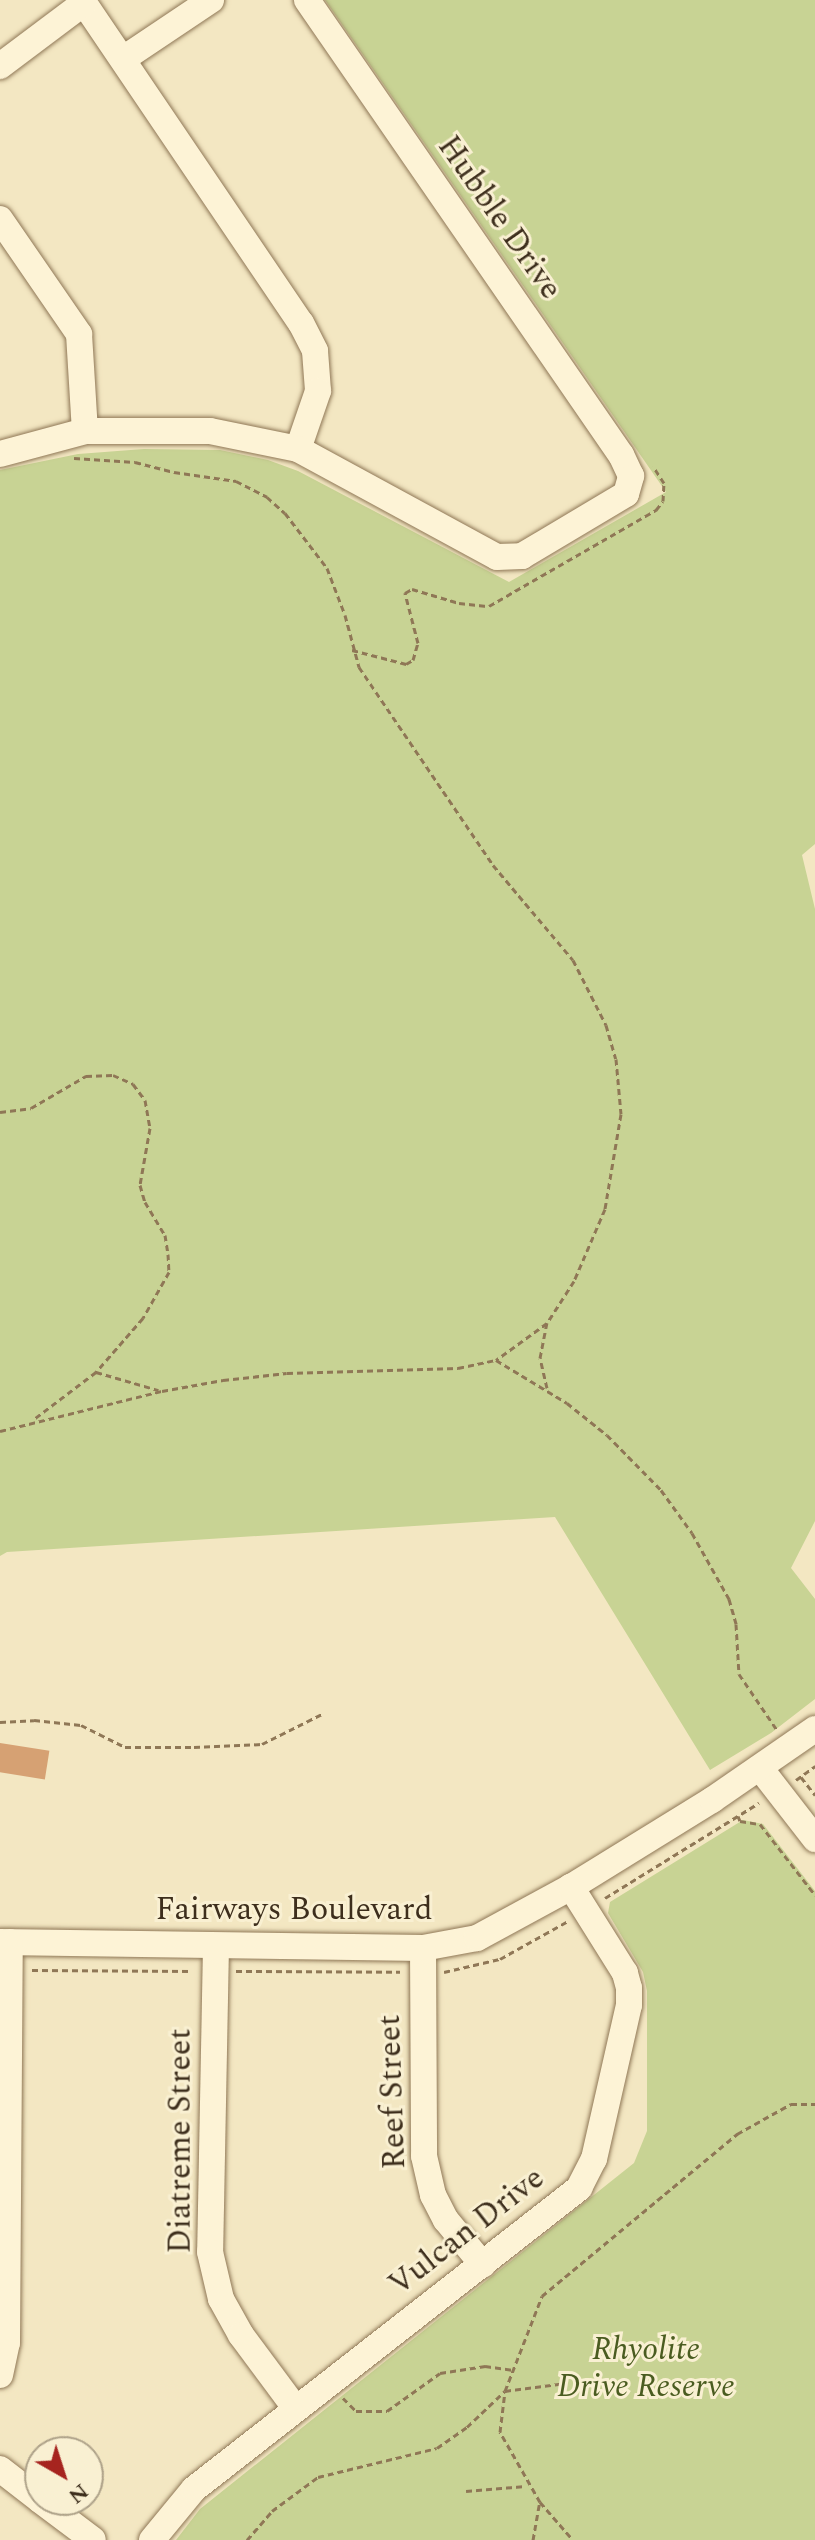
<!DOCTYPE html>
<html>
<head>
<meta charset="utf-8">
<style>
	body { margin:0 }
	#map { position:relative; width:815px; height:2540px; overflow:hidden; background:#f3e7c2; font-family:Spectral,serif }
	div>[style] { position:absolute }
	[style*='--x'] { left:calc(var(--x)*1px); top:calc(var(--y)*1px); width:calc(var(--w)*1px); rotate:calc(var(--a)*1deg) }
	.green>* { inset:0; background:#c8d394 }
	.building>* { inset:0; background:#d6a173; transform-origin:0 0 }
	.path>* { height:3px; margin-top:-1.5px; transform-origin:0; background:repeating-linear-gradient(90deg,#8f7756 0 6px,transparent 0 10px) }
	.roads { filter:drop-shadow(0 0 2px #8f7756) drop-shadow(0 0 2px #8f7756) }
	.minor>* { height:26px; margin:-13px; padding:0 13px; transform-origin:13px; border-radius:13px; background:#fdf3d6 }
	span { translate:-50% -50%; white-space:nowrap; text-align:center; line-height:1.15; -webkit-text-stroke:6px #f9f0d2; paint-order:stroke }
	.street-label { font-size:32px; color:#3d2e1c }
	.park-label { font-size:32px; color:#4a5c20; font-style:italic }
	.north { position:absolute; left:24px; top:2436px; width:80px; height:80px; box-sizing:border-box; background:#f9f0d2; border:2px solid #aea289; border-radius:50%; rotate:141deg; font-size:22px; font-weight:700; line-height:32px; text-align:center; color:#3d2e1c }
	.north::after { content:''; display:block; margin:auto; width:28px; height:36px; background:#a6241f; clip-path:polygon(50% 0,100% 100%,50% 72%,0 100%) }
</style>
</head>
<body>
<div id="map">
	<div class="green">
		<i style="clip-path:polygon(325px 0,815px 0,815px 844px,802px 855px,815px 909px,815px 1521px,791px 1568px,815px 1599px,815px 1699px,771px 1733px,710px 1770px,555px 1517px,7px 1552px,0 1556px,0 470px,78px 454px,144px 449px,220px 450px,268px 460px,298px 471px,509px 582px,666px 492px)"></i>
		<i style="clip-path:polygon(743px 1820px,763px 1824px,815px 1891px,815px 2540px,176px 2540px,200px 2509px,634px 2163px,647px 2131px,647px 1991px,643px 1972px,608px 1913px,610px 1902px)"></i>
	</div>
	<div class="building">
		<i style="left:0;top:1743px;width:50px;height:29px;rotate:9deg"></i>
	</div>
	<div class="path">
		<i style="--x:74;--y:458;--w:61;--a:3.8"></i>
		<i style="--x:135;--y:462;--w:40;--a:14.4"></i>
		<i style="--x:174;--y:472;--w:63;--a:8.3"></i>
		<i style="--x:236;--y:481;--w:35;--a:27"></i>
		<i style="--x:267;--y:497;--w:24;--a:42"></i>
		<i style="--x:285;--y:513;--w:69;--a:52.6"></i>
		<i style="--x:327;--y:568;--w:50;--a:69"></i>
		<i style="--x:345;--y:615;--w:54;--a:74.9"></i>
		<i style="--x:359;--y:667;--w:239;--a:55.9"></i>
		<i style="--x:493;--y:865;--w:124;--a:49.9"></i>
		<i style="--x:573;--y:960;--w:73;--a:63.1"></i>
		<i style="--x:606;--y:1025;--w:35;--a:74"></i>
		<i style="--x:616;--y:1059;--w:55;--a:84.8"></i>
		<i style="--x:621;--y:1114;--w:96;--a:99.6"></i>
		<i style="--x:605;--y:1209;--w:78;--a:113.3"></i>
		<i style="--x:574;--y:1281;--w:50;--a:122.7"></i>
		<i style="--x:547;--y:1323;--w:63;--a:144"></i>
		<i style="--x:352;--y:650;--w:56;--a:14.5"></i>
		<i style="--x:406;--y:664;--w:8;--a:-30"></i>
		<i style="--x:413;--y:660;--w:18;--a:-74"></i>
		<i style="--x:418;--y:643;--w:52;--a:-104.6"></i>
		<i style="--x:405;--y:593;--w:8;--a:-30"></i>
		<i style="--x:412;--y:589;--w:49;--a:16.6"></i>
		<i style="--x:459;--y:603;--w:30;--a:6"></i>
		<i style="--x:489;--y:606;--w:193;--a:-29.9"></i>
		<i style="--x:656;--y:510;--w:11;--a:-52"></i>
		<i style="--x:663;--y:501;--w:18;--a:-87"></i>
		<i style="--x:664;--y:483;--w:20;--a:-123"></i>
		<i style="--x:0;--y:1112;--w:31;--a:-7"></i>
		<i style="--x:31;--y:1108;--w:64;--a:-30.2"></i>
		<i style="--x:86;--y:1076;--w:27;--a:-2"></i>
		<i style="--x:113;--y:1075;--w:22;--a:24"></i>
		<i style="--x:133;--y:1084;--w:20;--a:53"></i>
		<i style="--x:145;--y:1100;--w:28;--a:80"></i>
		<i style="--x:150;--y:1128;--w:58;--a:100"></i>
		<i style="--x:140;--y:1185;--w:18;--a:74"></i>
		<i style="--x:145;--y:1202;--w:39;--a:59"></i>
		<i style="--x:165;--y:1235;--w:19;--a:81"></i>
		<i style="--x:168;--y:1254;--w:18;--a:87"></i>
		<i style="--x:169;--y:1272;--w:53;--a:119.5"></i>
		<i style="--x:143;--y:1318;--w:72;--a:131"></i>
		<i style="--x:96;--y:1372;--w:78;--a:142.8"></i>
		<i style="--x:96;--y:1372;--w:65;--a:16.2"></i>
		<i style="--x:547;--y:1388;--w:31;--a:-103"></i>
		<i style="--x:540;--y:1358;--w:36;--a:-79"></i>
		<i style="--x:0;--y:1431;--w:167;--a:-13.9"></i>
		<i style="--x:162;--y:1391;--w:62;--a:-10.2"></i>
		<i style="--x:223;--y:1380;--w:64;--a:-6.2"></i>
		<i style="--x:287;--y:1373;--w:171;--a:-1.7"></i>
		<i style="--x:458;--y:1368;--w:39;--a:-12"></i>
		<i style="--x:496;--y:1360;--w:83;--a:31.2"></i>
		<i style="--x:567;--y:1403;--w:51;--a:38.7"></i>
		<i style="--x:607;--y:1435;--w:77;--a:45.5"></i>
		<i style="--x:661;--y:1490;--w:53;--a:54.2"></i>
		<i style="--x:692;--y:1533;--w:76;--a:60.7"></i>
		<i style="--x:729;--y:1599;--w:26;--a:74"></i>
		<i style="--x:736;--y:1624;--w:50;--a:86.6"></i>
		<i style="--x:739;--y:1674;--w:68;--a:55.8"></i>
		<i style="--x:0;--y:1722;--w:34;--a:-3"></i>
		<i style="--x:34;--y:1720;--w:47;--a:6.1"></i>
		<i style="--x:81;--y:1725;--w:49;--a:26.6"></i>
		<i style="--x:125;--y:1747;--w:69;--a:0"></i>
		<i style="--x:194;--y:1747;--w:68;--a:-2.5"></i>
		<i style="--x:262;--y:1744;--w:69;--a:-26.6"></i>
		<i style="--x:801;--y:1777;--w:23;--a:52"></i>
		<i style="--x:796;--y:1780;--w:24;--a:-36"></i>
		<i style="--x:738;--y:1816;--w:5;--a:68"></i>
		<i style="--x:740;--y:1821;--w:20;--a:9"></i>
		<i style="--x:760;--y:1824;--w:90;--a:52.2"></i>
		<i style="--x:605;--y:1898;--w:181;--a:-31.7"></i>
		<i style="--x:32;--y:1970;--w:160;--a:0.4"></i>
		<i style="--x:236;--y:1971;--w:164;--a:0.3"></i>
		<i style="--x:444;--y:1972;--w:57;--a:-13.1"></i>
		<i style="--x:500;--y:1959;--w:78;--a:-29.2"></i>
		<i style="--x:343;--y:2398;--w:18;--a:45"></i>
		<i style="--x:356;--y:2411;--w:31;--a:0"></i>
		<i style="--x:387;--y:2411;--w:65;--a:-35.6"></i>
		<i style="--x:440;--y:2373;--w:46;--a:-8.8"></i>
		<i style="--x:485;--y:2366;--w:27;--a:8"></i>
		<i style="--x:466;--y:2491;--w:60;--a:-4.8"></i>
		<i style="--x:540;--y:2502;--w:50;--a:49"></i>
		<i style="--x:247;--y:2540;--w:38;--a:-49"></i>
		<i style="--x:272;--y:2511;--w:57;--a:-36.5"></i>
		<i style="--x:318;--y:2477;--w:122;--a:-13.7"></i>
		<i style="--x:437;--y:2448;--w:37;--a:-35"></i>
		<i style="--x:467;--y:2427;--w:52;--a:-43.5"></i>
		<i style="--x:505;--y:2391;--w:62;--a:-7.5"></i>
		<i style="--x:533;--y:2540;--w:39;--a:-80"></i>
		<i style="--x:540;--y:2502;--w:81;--a:-119.7"></i>
		<i style="--x:500;--y:2432;--w:41;--a:-83"></i>
		<i style="--x:505;--y:2391;--w:102;--a:-68.7"></i>
		<i style="--x:542;--y:2296;--w:254;--a:-39.7"></i>
		<i style="--x:737;--y:2134;--w:62;--a:-29.1"></i>
		<i style="--x:791;--y:2104;--w:24;--a:0"></i>
	</div>
	<div class="roads">
		<div class="minor">
			<i style="--x:82;--y:0;--w:390;--a:55.9"></i>
			<i style="--x:301;--y:323;--w:31;--a:63"></i>
			<i style="--x:315;--y:351;--w:40;--a:85.7"></i>
			<i style="--x:318;--y:391;--w:61;--a:109"></i>
			<i style="--x:123;--y:59;--w:106;--a:-33.8"></i>
			<i style="--x:0;--y:66;--w:105;--a:-36.9"></i>
			<i style="--x:0;--y:219;--w:140;--a:55.5"></i>
			<i style="--x:79;--y:334;--w:97;--a:86.5"></i>
			<i style="--x:0;--y:454;--w:88;--a:-15.1"></i>
			<i style="--x:85;--y:431;--w:125;--a:0"></i>
			<i style="--x:210;--y:431;--w:90;--a:11.6"></i>
			<i style="--x:298;--y:449;--w:226;--a:28.5"></i>
			<i style="--x:497;--y:557;--w:25;--a:-2"></i>
			<i style="--x:522;--y:556;--w:121;--a:-30.8"></i>
			<i style="--x:626;--y:494;--w:19;--a:-74"></i>
			<i style="--x:631;--y:476;--w:23;--a:-115"></i>
			<i style="--x:621;--y:455;--w:553;--a:-124.61"></i>
			<i style="--x:760;--y:1768;--w:90;--a:52.2"></i>
			<i style="--x:0;--y:1942;--w:423;--a:0.8"></i>
			<i style="--x:423;--y:1948;--w:55;--a:-10.5"></i>
			<i style="--x:477;--y:1938;--w:107;--a:-28.5"></i>
			<i style="--x:571;--y:1887;--w:166;--a:-31.7"></i>
			<i style="--x:712;--y:1800;--w:125;--a:-34.6"></i>
			<i style="--x:216;--y:1946;--w:306;--a:91.1"></i>
			<i style="--x:210;--y:2252;--w:48;--a:76.8"></i>
			<i style="--x:221;--y:2299;--w:41;--a:60.9"></i>
			<i style="--x:241;--y:2335;--w:92;--a:53.4"></i>
			<i style="--x:423;--y:1948;--w:208;--a:89.7"></i>
			<i style="--x:424;--y:2156;--w:40;--a:77"></i>
			<i style="--x:433;--y:2195;--w:28;--a:63"></i>
			<i style="--x:446;--y:2220;--w:58;--a:50.6"></i>
			<i style="--x:0;--y:2375;--w:33;--a:-78"></i>
			<i style="--x:7;--y:2343;--w:401;--a:-89.6"></i>
			<i style="--x:0;--y:2469;--w:51;--a:37.8"></i>
			<i style="--x:40;--y:2500;--w:66;--a:37"></i>
			<i style="--x:152;--y:2540;--w:66;--a:-50.5"></i>
			<i style="--x:194;--y:2489;--w:489;--a:-38"></i>
			<i style="--x:579;--y:2188;--w:33;--a:-63"></i>
			<i style="--x:594;--y:2159;--w:158;--a:-77.2"></i>
			<i style="--x:629;--y:2005;--w:17;--a:-90"></i>
			<i style="--x:629;--y:1988;--w:16;--a:-105"></i>
			<i style="--x:625;--y:1973;--w:102;--a:-122.1"></i>
		</div>
	</div>
	<div class="street-label">
		<span style="left:499px;top:218px;rotate:55deg">Hubble Drive</span>
		<span style="left:294px;top:1910px">Fairways Boulevard</span>
		<span style="left:393px;top:2092px;rotate:-92deg">Reef Street</span>
		<span style="left:181px;top:2141px;rotate:-90deg">Diatreme Street</span>
		<span style="left:467px;top:2232px;rotate:-38deg">Vulcan Drive</span>
	</div>
	<div class="park-label">
		<span style="left:646px;top:2369px">Rhyolite<br>Drive Reserve</span>
	</div>
	<div class="north">N</div>
</div>
</body>
</html>
